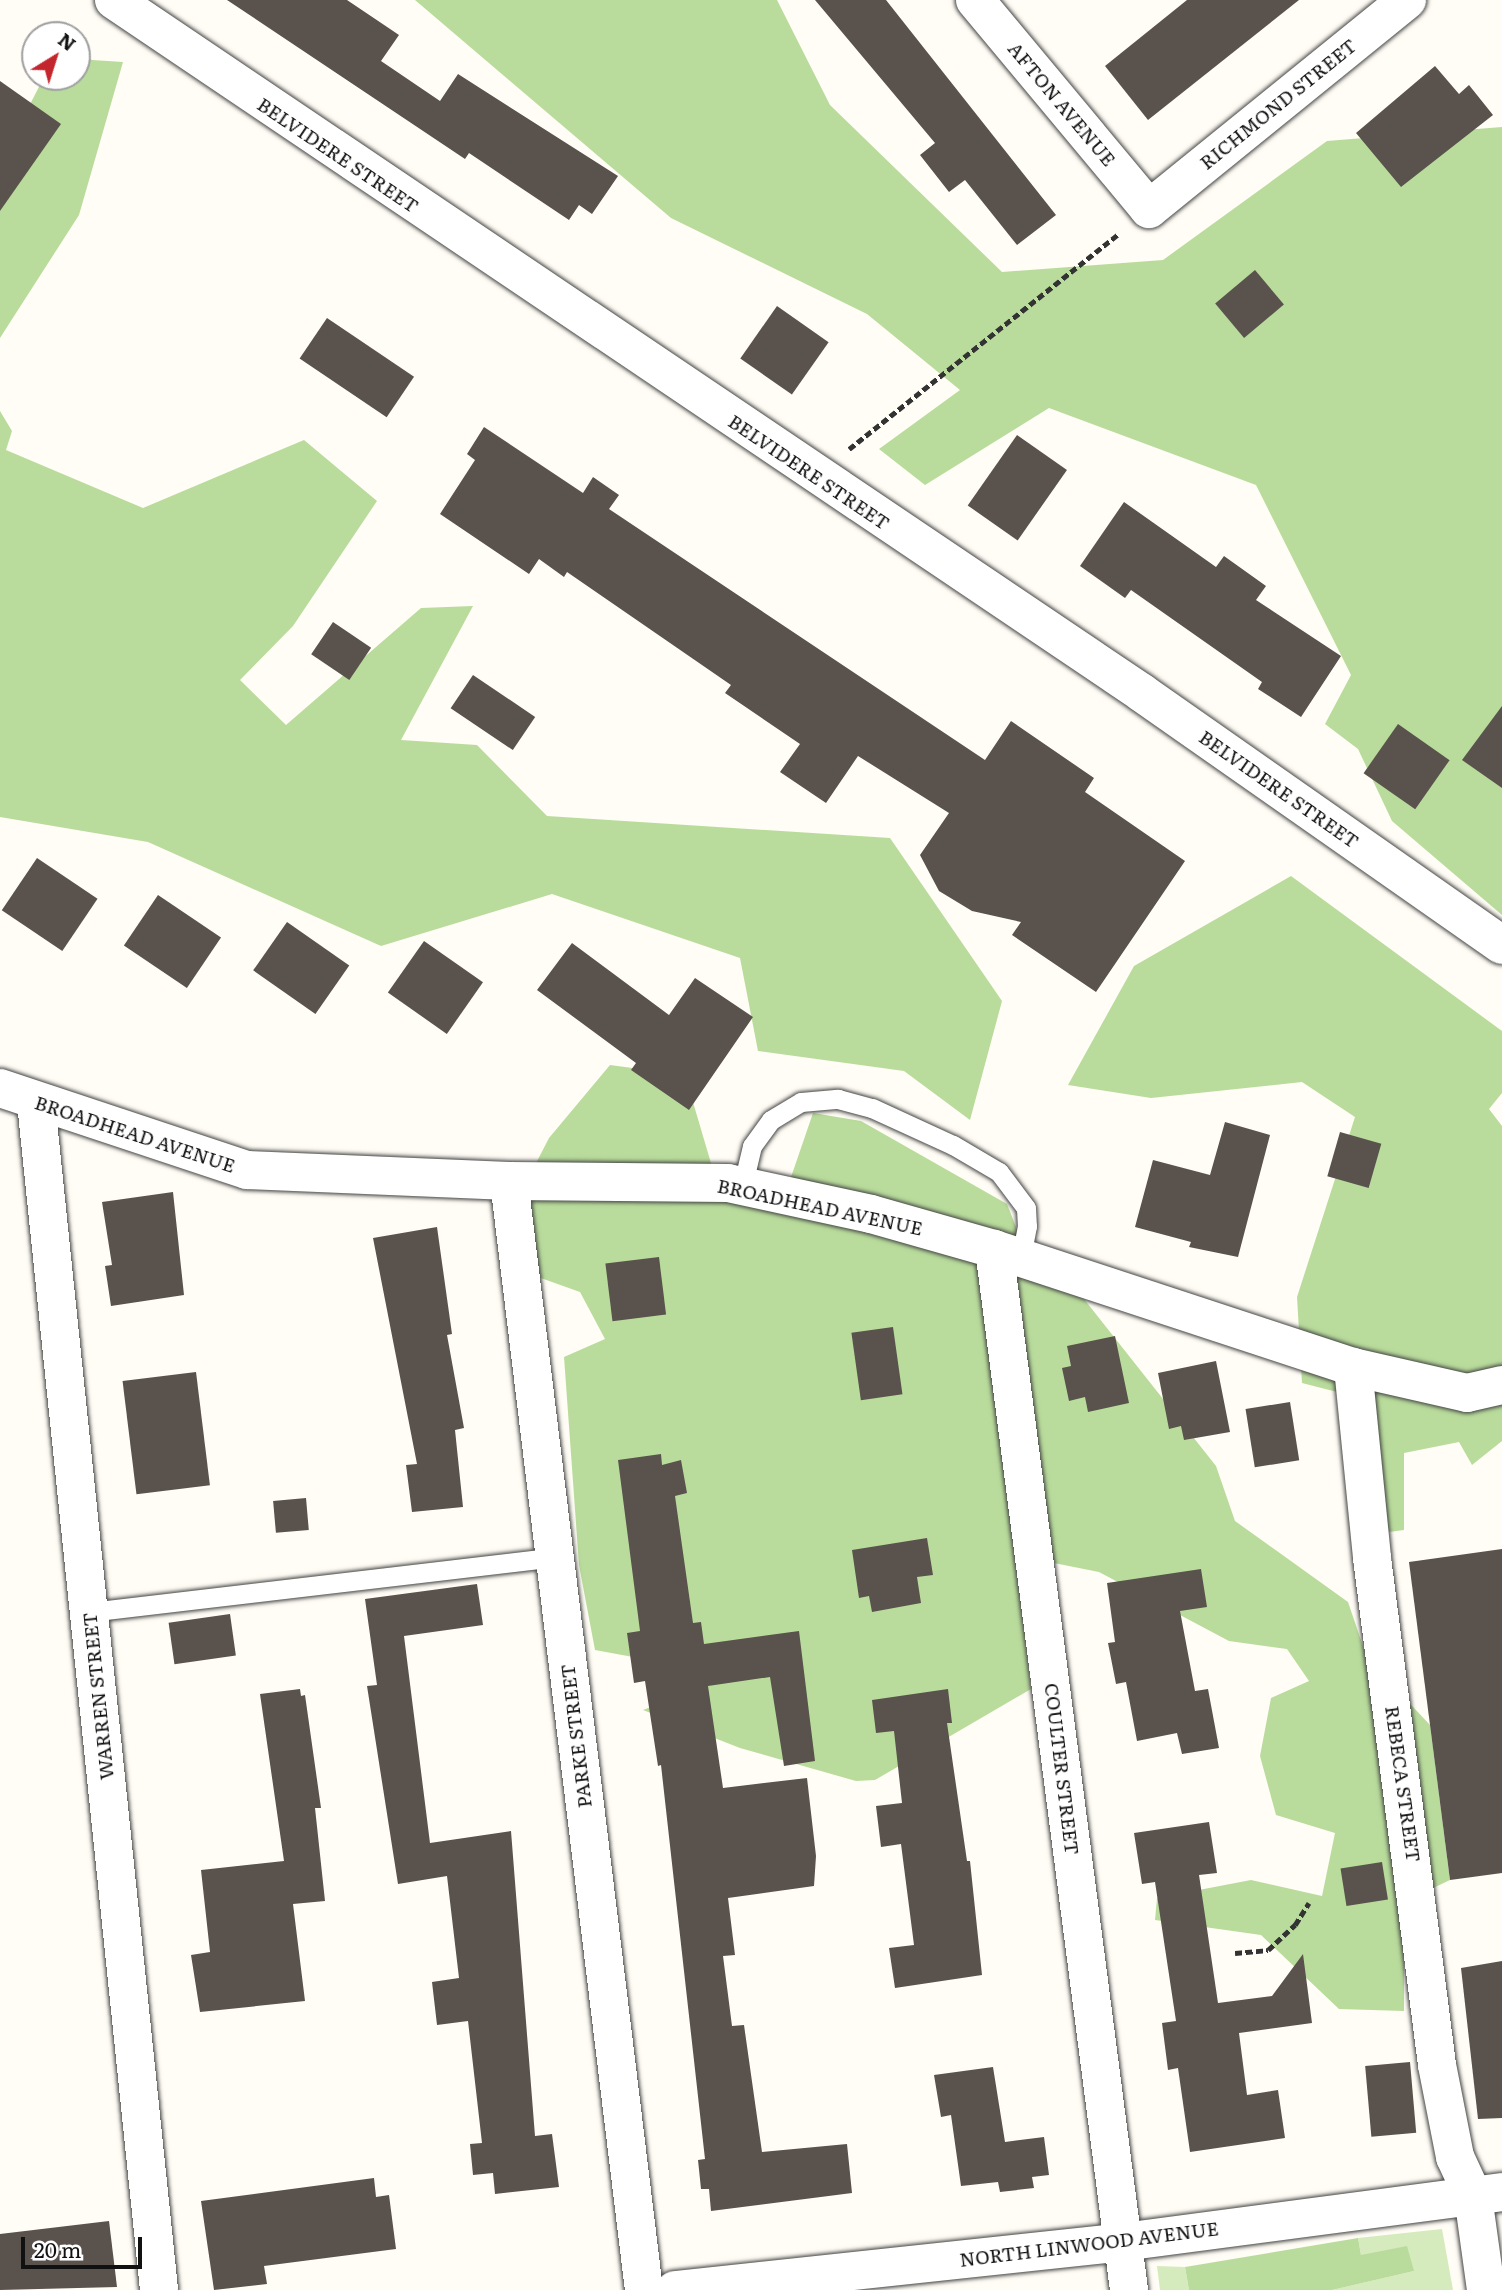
<!DOCTYPE html>
<html>
<head>
<meta charset="utf-8">
<style>
	body { margin:0 }
	#map { position:relative; width:1502px; height:2290px; overflow:hidden; background:#fffdf5; font-family:Literata,serif }
	div>[style] { position:absolute }
	[style*='--x'] { left:calc(var(--x)*1px); top:calc(var(--y)*1px); width:calc(var(--w)*1px); rotate:calc(var(--a)*1deg) }
	.green>* { inset:0; background:#d5ebbd }
	.forest>* { inset:0; background:#b9dc9c }
	.building>* { inset:0; background:#5a524d; transform-origin:0 0 }
	.path>* { height:4.5px; margin-top:-2.25px; transform-origin:0; background:repeating-linear-gradient(90deg,#333 0 7px,transparent 0 10.5px) }
	.roads { filter:drop-shadow(0 0 2px #444) drop-shadow(0 0 2px #444) }
	.service>* { height:19px; margin:-9.5px; padding:0 9.5px; transform-origin:9.5px; border-radius:9.5px; background:#fff }
	.minor>* { height:38px; margin:-19px; padding:0 19px; transform-origin:19px; border-radius:19px; background:#fff }
	.tertiary>* { height:38px; margin:-19px; padding:0 19px; transform-origin:19px; border-radius:19px; background:#fff }
	span { translate:-50% -50%; white-space:nowrap; text-align:center; line-height:1.15; -webkit-text-stroke:7px #fff; paint-order:stroke }
	.street-label { font-size:19px; color:#111 }
	.north { position:absolute; left:21px; top:21px; width:70px; height:70px; box-sizing:border-box; background:#fff; border:2px solid #a0a0a0; border-radius:50%; rotate:38deg; font-size:19px; font-weight:700; line-height:28px; text-align:center; color:#111 }
	.north::after { content:''; display:block; margin:auto; width:24px; height:32px; background:#c4262e; clip-path:polygon(50% 0,100% 100%,50% 72%,0 100%) }
	.scale { position:absolute; left:21px; top:2237px; width:121px; height:32px; box-sizing:border-box; border:4px solid #111; border-top:0; padding-left:9px; font-size:21px; line-height:24px; white-space:nowrap; color:#111; -webkit-text-stroke:5px #fff; paint-order:stroke }
</style>
</head>
<body>
<div id="map">
	<div class="green">
		<i style="clip-path:polygon(1442px 2229px,1453px 2290px,1332px 2290px,1414px 2271px,1361px 2255px,1358px 2238px)"></i>
		<i style="clip-path:polygon(1157px 2266px,1185px 2267px,1189px 2290px,1160px 2290px)"></i>
	</div>
	<div class="forest">
		<i style="clip-path:polygon(415px 0,777px 0,830px 105px,1002px 272px,1163px 260px,1327px 141px,1502px 127px,1502px 915px,1392px 821px,1358px 749px,1325px 724px,1351px 675px,1256px 485px,1049px 408px,925px 485px,879px 449px,960px 390px,867px 314px,671px 218px)"></i>
		<i style="clip-path:polygon(77px 59px,123px 62px,79px 215px,0 338px,0 163px,44px 77px,77px 77px)"></i>
		<i style="clip-path:polygon(0 411px,12px 431px,6px 450px,143px 508px,304px 440px,377px 501px,293px 626px,240px 680px,286px 725px,421px 608px,473px 606px,401px 740px,477px 745px,547px 816px,890px 838px,1002px 1001px,970px 1120px,904px 1071px,758px 1051px,740px 958px,552px 894px,381px 946px,148px 842px,0 817px)"></i>
		<i style="clip-path:polygon(1291px 876px,1502px 1031px,1502px 1093px,1489px 1109px,1502px 1126px,1502px 1441px,1472px 1465px,1459px 1442px,1404px 1453px,1404px 1530px,1389px 1532px,1345px 1394px,1302px 1383px,1297px 1297px,1355px 1117px,1302px 1082px,1151px 1098px,1068px 1085px,1134px 966px)"></i>
		<i style="clip-path:polygon(610px 1065px,685px 1075px,713px 1170px,789px 1183px,813px 1113px,861px 1121px,1007px 1204px,1035px 1276px,1084px 1299px,1216px 1466px,1235px 1521px,1348px 1602px,1367px 1658px,1430px 1725px,1450px 1880px,1404px 1902px,1404px 2011px,1339px 2009px,1261px 1935px,1155px 1920px,1157px 1898px,1251px 1880px,1322px 1896px,1335px 1833px,1276px 1815px,1260px 1756px,1271px 1698px,1309px 1681px,1287px 1649px,1229px 1641px,1099px 1572px,1044px 1561px,1014px 1532px,1031px 1689px,875px 1780px,856px 1781px,740px 1748px,643px 1710px,731px 1675px,595px 1650px,579px 1565px,564px 1357px,605px 1339px,580px 1292px,538px 1277px,505px 1223px,549px 1138px)"></i>
		<i style="clip-path:polygon(1358px 2238px,1361px 2255px,1407px 2246px,1414px 2271px,1332px 2290px,1189px 2290px,1185px 2267px)"></i>
	</div>
	<div class="building">
		<i style="clip-path:polygon(227px 0,347px 0,399px 35px,381px 61px,440px 101px,458px 74px,618px 176px,592px 214px,579px 205px,569px 220px,469px 153px,465px 159px)"></i>
		<i style="clip-path:polygon(815px 0,886px 0,1056px 215px,1017px 245px,965px 180px,949px 192px,920px 155px,935px 143px)"></i>
		<i style="clip-path:polygon(1187px 0,1299px 0,1148px 120px,1105px 66px)"></i>
		<i style="clip-path:polygon(1435px 66px,1459px 94px,1469px 85px,1493px 115px,1401px 187px,1356px 133px)"></i>
		<i style="clip-path:polygon(0 81px,61px 124px,0 211px)"></i>
		<i style="left:1255px;top:270px;width:45px;height:52px;rotate:50deg"></i>
		<i style="left:777px;top:306px;width:63px;height:64px;rotate:35deg"></i>
		<i style="left:327px;top:318px;width:105px;height:49px;rotate:34deg"></i>
		<i style="clip-path:polygon(484px 427px,583px 493px,593px 477px,619px 495px,609px 509px,985px 760px,1011px 721px,1094px 778px,1085px 792px,1185px 861px,1096px 992px,1012px 935px,1021px 922px,972px 911px,939px 891px,920px 855px,949px 813px,858px 756px,826px 803px,780px 772px,800px 744px,725px 693px,731px 685px,567px 572px,564px 577px,539px 559px,529px 574px,440px 514px,475px 460px,467px 454px)"></i>
		<i style="left:1017px;top:435px;width:61px;height:86px;rotate:35deg"></i>
		<i style="clip-path:polygon(1124px 502px,1216px 567px,1224px 556px,1266px 586px,1256px 600px,1341px 656px,1301px 717px,1258px 689px,1262px 682px,1131px 590px,1125px 598px,1080px 566px)"></i>
		<i style="left:333px;top:622px;width:46px;height:39px;rotate:34deg"></i>
		<i style="left:473px;top:675px;width:75px;height:40px;rotate:34deg"></i>
		<i style="clip-path:polygon(1502px 706px,1502px 788px,1462px 760px)"></i>
		<i style="left:1398px;top:724px;width:63px;height:60px;rotate:35deg"></i>
		<i style="left:37px;top:858px;width:73px;height:63px;rotate:34deg"></i>
		<i style="left:158px;top:895px;width:76px;height:61px;rotate:34deg"></i>
		<i style="left:287px;top:922px;width:76px;height:59px;rotate:35deg"></i>
		<i style="left:424px;top:941px;width:72px;height:63px;rotate:35deg"></i>
		<i style="clip-path:polygon(572px 943px,669px 1015px,695px 978px,753px 1017px,689px 1110px,631px 1070px,636px 1063px,537px 990px)"></i>
		<i style="clip-path:polygon(1225px 1122px,1270px 1135px,1238px 1257px,1189px 1247px,1191px 1242px,1135px 1227px,1153px 1160px,1210px 1175px)"></i>
		<i style="left:1340px;top:1132px;width:43px;height:46px;rotate:16deg"></i>
		<i style="clip-path:polygon(173px 1192px,184px 1295px,111px 1306px,105px 1266px,112px 1265px,102px 1202px)"></i>
		<i style="clip-path:polygon(437px 1227px,452px 1334px,447px 1335px,464px 1428px,455px 1430px,463px 1507px,412px 1512px,406px 1465px,417px 1464px,373px 1238px)"></i>
		<i style="left:659px;top:1257px;width:58px;height:54px;rotate:83deg"></i>
		<i style="left:893px;top:1327px;width:68px;height:42px;rotate:82deg"></i>
		<i style="clip-path:polygon(1115px 1336px,1129px 1403px,1088px 1412px,1085px 1397px,1069px 1401px,1062px 1368px,1071px 1366px,1067px 1346px)"></i>
		<i style="clip-path:polygon(1216px 1361px,1230px 1432px,1184px 1440px,1181px 1426px,1169px 1429px,1158px 1373px)"></i>
		<i style="left:196px;top:1372px;width:114px;height:74px;rotate:83deg"></i>
		<i style="left:1290px;top:1402px;width:59px;height:45px;rotate:81deg"></i>
		<i style="clip-path:polygon(661px 1454px,662px 1465px,681px 1460px,687px 1493px,675px 1496px,693px 1623px,701px 1622px,704px 1644px,799px 1631px,815px 1761px,784px 1766px,770px 1677px,708px 1686px,723px 1788px,807px 1778px,816px 1856px,814px 1886px,728px 1898px,735px 1955px,723px 1956px,732px 2026px,744px 2025px,762px 2152px,847px 2144px,852px 2193px,711px 2211px,709px 2189px,701px 2189px,698px 2160px,705px 2159px,661px 1765px,658px 1766px,645px 1681px,634px 1683px,627px 1633px,640px 1631px,618px 1460px)"></i>
		<i style="left:306px;top:1498px;width:32px;height:33px;rotate:85deg"></i>
		<i style="clip-path:polygon(927px 1538px,933px 1575px,917px 1577px,921px 1603px,872px 1612px,869px 1596px,859px 1598px,852px 1550px)"></i>
		<i style="clip-path:polygon(1502px 1549px,1502px 1873px,1450px 1880px,1409px 1562px)"></i>
		<i style="clip-path:polygon(1201px 1569px,1207px 1607px,1180px 1611px,1195px 1691px,1208px 1689px,1219px 1748px,1182px 1754px,1177px 1733px,1137px 1741px,1126px 1682px,1116px 1684px,1108px 1643px,1115px 1642px,1107px 1583px)"></i>
		<i style="clip-path:polygon(477px 1584px,483px 1625px,404px 1636px,430px 1843px,511px 1831px,535px 2136px,552px 2134px,559px 2187px,495px 2194px,493px 2173px,473px 2175px,470px 2144px,482px 2143px,468px 2021px,437px 2025px,432px 1982px,459px 1978px,447px 1876px,398px 1884px,367px 1686px,377px 1685px,365px 1599px)"></i>
		<i style="left:230px;top:1614px;width:42px;height:62px;rotate:82deg"></i>
		<i style="clip-path:polygon(300px 1689px,301px 1696px,305px 1695px,321px 1808px,315px 1808px,325px 1901px,293px 1904px,305px 2001px,200px 2012px,191px 1955px,210px 1952px,201px 1870px,284px 1861px,260px 1694px)"></i>
		<i style="clip-path:polygon(948px 1689px,952px 1723px,947px 1723px,967px 1861px,970px 1861px,982px 1975px,895px 1988px,889px 1948px,914px 1945px,901px 1844px,881px 1847px,876px 1806px,902px 1803px,894px 1731px,876px 1733px,872px 1700px)"></i>
		<i style="clip-path:polygon(1209px 1822px,1217px 1873px,1199px 1875px,1218px 2003px,1272px 1996px,1303px 1954px,1312px 2023px,1239px 2033px,1247px 2095px,1278px 2090px,1285px 2138px,1190px 2152px,1178px 2068px,1168px 2070px,1162px 2023px,1176px 2021px,1155px 1882px,1142px 1884px,1134px 1833px)"></i>
		<i style="left:1382px;top:1862px;width:38px;height:42px;rotate:81deg"></i>
		<i style="clip-path:polygon(1502px 1961px,1502px 2118px,1478px 2119px,1461px 1968px)"></i>
		<i style="left:1410px;top:2062px;width:71px;height:45px;rotate:85deg"></i>
		<i style="clip-path:polygon(993px 2067px,1005px 2142px,1044px 2137px,1049px 2175px,1032px 2177px,1034px 2188px,1000px 2192px,998px 2182px,961px 2186px,951px 2115px,941px 2117px,934px 2075px)"></i>
		<i style="clip-path:polygon(374px 2178px,376px 2197px,389px 2195px,396px 2249px,264px 2266px,267px 2284px,214px 2290px,201px 2201px)"></i>
		<i style="clip-path:polygon(109px 2221px,117px 2287px,0 2290px,0 2234px)"></i>
	</div>
	<div class="path">
		<i style="--x:849;--y:449;--w:344;--a:-38.6"></i>
		<i style="--x:1235;--y:1953;--w:33;--a:-5"></i>
		<i style="--x:1268;--y:1950;--w:37;--a:-43"></i>
		<i style="--x:1295;--y:1925;--w:26;--a:-58"></i>
	</div>
	<div class="roads">
		<div class="service">
			<i style="--x:742;--y:1188;--w:43;--a:-76.6"></i>
			<i style="--x:752;--y:1146;--w:32;--a:-54"></i>
			<i style="--x:771;--y:1120;--w:35;--a:-31"></i>
			<i style="--x:801;--y:1102;--w:37;--a:-5"></i>
			<i style="--x:838;--y:1099;--w:35;--a:15"></i>
			<i style="--x:872;--y:1108;--w:89;--a:24.6"></i>
			<i style="--x:953;--y:1145;--w:53;--a:30.4"></i>
			<i style="--x:999;--y:1172;--w:45;--a:53.1"></i>
			<i style="--x:1026;--y:1208;--w:18;--a:87"></i>
			<i style="--x:1027;--y:1226;--w:33;--a:101"></i>
			<i style="--x:89;--y:1612;--w:469;--a:-6.7"></i>
		</div>
		<div class="minor">
			<i style="--x:114;--y:0;--w:1240;--a:33.98"></i>
			<i style="--x:1142;--y:693;--w:439;--a:35"></i>
			<i style="--x:975;--y:0;--w:272;--a:50.2"></i>
			<i style="--x:1149;--y:209;--w:332;--a:-39"></i>
			<i style="--x:0;--y:1088;--w:260;--a:18.4"></i>
			<i style="--x:247;--y:1170;--w:262;--a:2.4"></i>
			<i style="--x:509;--y:1181;--w:219;--a:0.5"></i>
			<i style="--x:728;--y:1183;--w:146;--a:12.2"></i>
			<i style="--x:871;--y:1214;--w:128;--a:15.9"></i>
			<i style="--x:994;--y:1249;--w:378;--a:18.2"></i>
			<i style="--x:1353;--y:1367;--w:117;--a:12.8"></i>
			<i style="--x:1467;--y:1393;--w:36;--a:-13"></i>
			<i style="--x:36;--y:1103;--w:1193;--a:84.08"></i>
			<i style="--x:509;--y:1181;--w:1117;--a:83.06"></i>
			<i style="--x:994;--y:1249;--w:1050;--a:82.61"></i>
			<i style="--x:1353;--y:1367;--w:192;--a:84.3"></i>
			<i style="--x:1372;--y:1558;--w:511;--a:82.69"></i>
			<i style="--x:1437;--y:2065;--w:94;--a:78.9"></i>
			<i style="--x:1455;--y:2157;--w:43;--a:65.2"></i>
		</div>
		<div class="tertiary">
			<i style="--x:1473;--y:2196;--w:95;--a:82.1"></i>
			<i style="--x:675;--y:2290;--w:451;--a:-6.1"></i>
			<i style="--x:1123;--y:2242;--w:382;--a:-7.5"></i>
		</div>
	</div>
	<div class="street-label">
		<span style="left:1062px;top:104px;rotate:50deg">AFTON AVENUE</span>
		<span style="left:1278px;top:104px;rotate:-39deg">RICHMOND STREET</span>
		<span style="left:338px;top:155px;rotate:34deg">BELVIDERE STREET</span>
		<span style="left:809px;top:472px;rotate:34deg">BELVIDERE STREET</span>
		<span style="left:1279px;top:789px;rotate:35deg">BELVIDERE STREET</span>
		<span style="left:135px;top:1134px;rotate:18deg">BROADHEAD AVENUE</span>
		<span style="left:820px;top:1207px;rotate:12deg">BROADHEAD AVENUE</span>
		<span style="left:98px;top:1696px;rotate:-96deg">WARREN STREET</span>
		<span style="left:576px;top:1736px;rotate:-97deg">PARKE STREET</span>
		<span style="left:1062px;top:1769px;rotate:83deg">COULTER STREET</span>
		<span style="left:1403px;top:1784px;rotate:82deg">REBECA STREET</span>
		<span style="left:1089px;top:2244px;rotate:-7deg">NORTH LINWOOD AVENUE</span>
	</div>
	<div class="north">N</div>
	<div class="scale">20 m</div>
</div>
</body>
</html>
